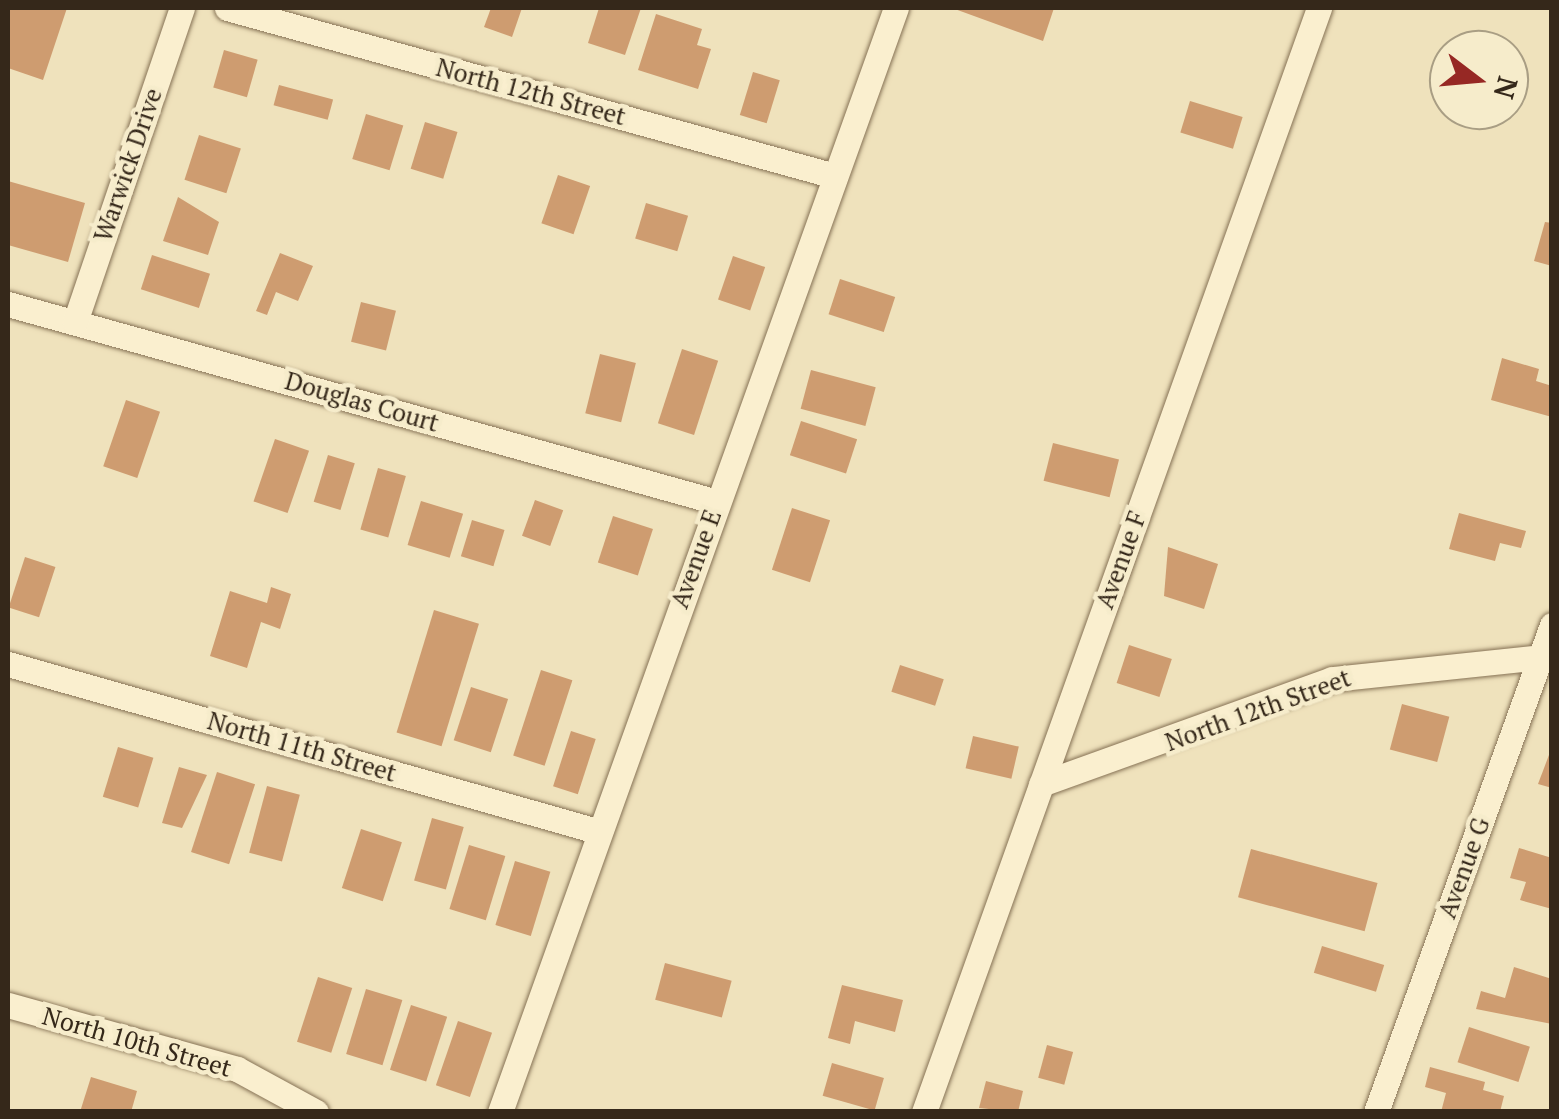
<!DOCTYPE html>
<html>
<head>
<meta charset="utf-8">
<style>
	body { margin:0 }
	#map { position:relative; width:1559px; height:1119px; overflow:hidden; background:#efe2bc; font-family:"PT Serif",serif }
	div>[style] { position:absolute }
	[style*='--x'] { left:calc(var(--x)*1px); top:calc(var(--y)*1px); width:calc(var(--w)*1px); rotate:calc(var(--a)*1deg) }
	.building>* { inset:0; background:#ce9c70; transform-origin:0 0 }
	.roads { filter:drop-shadow(0 0 2px #867255) drop-shadow(0 0 2px #867255) }
	.street>* { height:25px; margin:-12.5px; padding:0 12.5px; transform-origin:12.5px; border-radius:12.5px; background:#faefcf }
	span { translate:-50% -50%; white-space:nowrap; text-align:center; line-height:1.15; -webkit-text-stroke:9px #f6eccb; paint-order:stroke }
	.street-label { font-size:25px; color:#35281a }
	.frame { position:absolute; inset:0; border:10px solid #35281a; pointer-events:none }
	.north { position:absolute; left:1429px; top:30px; width:100px; height:100px; box-sizing:border-box; background:#f6eccb; border:2px solid #a99e84; border-radius:50%; rotate:106deg; font-size:28px; font-weight:700; line-height:40px; text-align:center; color:#35281a }
	.north::after { content:''; display:block; margin:auto; width:35px; height:45px; background:#962824; clip-path:polygon(50% 0,100% 100%,50% 72%,0 100%) }
</style>
</head>
<body>
<div id="map">
	<div class="building">
		<i style="clip-path:polygon(8px 8px,67px 8px,43px 80px,8px 68px)"></i>
		<i style="clip-path:polygon(491px 8px,522px 8px,512px 37px,484px 27px)"></i>
		<i style="clip-path:polygon(599px 8px,641px 8px,625px 55px,588px 43px)"></i>
		<i style="clip-path:polygon(952px 8px,1054px 8px,1043px 41px)"></i>
		<i style="clip-path:polygon(656px 14px,702px 29px,697px 45px,711px 49px,698px 89px,638px 70px)"></i>
		<i style="left:224px;top:50px;width:35px;height:39px;rotate:16deg"></i>
		<i style="left:753px;top:72px;width:28px;height:45px;rotate:17deg"></i>
		<i style="left:279px;top:85px;width:56px;height:21px;rotate:15deg"></i>
		<i style="left:1190px;top:101px;width:55px;height:33px;rotate:17deg"></i>
		<i style="left:366px;top:114px;width:39px;height:47px;rotate:17deg"></i>
		<i style="left:425px;top:122px;width:34px;height:49px;rotate:17deg"></i>
		<i style="left:199px;top:135px;width:44px;height:47px;rotate:18deg"></i>
		<i style="left:558px;top:175px;width:34px;height:51px;rotate:19deg"></i>
		<i style="clip-path:polygon(8px 181px,85px 203px,68px 262px,8px 245px)"></i>
		<i style="clip-path:polygon(178px 197px,219px 222px,208px 255px,163px 241px)"></i>
		<i style="left:646px;top:203px;width:44px;height:37px;rotate:17deg"></i>
		<i style="clip-path:polygon(1545px 222px,1552px 223px,1552px 266px,1534px 261px)"></i>
		<i style="clip-path:polygon(280px 253px,313px 266px,298px 301px,276px 292px,267px 315px,256px 311px)"></i>
		<i style="left:152px;top:255px;width:61px;height:36px;rotate:18deg"></i>
		<i style="left:733px;top:256px;width:34px;height:46px;rotate:19deg"></i>
		<i style="left:840px;top:279px;width:58px;height:37px;rotate:18deg"></i>
		<i style="left:361px;top:302px;width:36px;height:41px;rotate:14deg"></i>
		<i style="left:682px;top:349px;width:38px;height:78px;rotate:18deg"></i>
		<i style="left:600px;top:354px;width:37px;height:61px;rotate:14deg"></i>
		<i style="clip-path:polygon(1502px 358px,1539px 369px,1536px 381px,1552px 386px,1552px 417px,1491px 400px)"></i>
		<i style="left:811px;top:370px;width:67px;height:40px;rotate:15deg"></i>
		<i style="left:126px;top:400px;width:36px;height:70px;rotate:19deg"></i>
		<i style="left:801px;top:421px;width:59px;height:36px;rotate:18deg"></i>
		<i style="left:275px;top:439px;width:36px;height:66px;rotate:19deg"></i>
		<i style="left:1053px;top:443px;width:68px;height:39px;rotate:14deg"></i>
		<i style="left:328px;top:455px;width:28px;height:49px;rotate:17deg"></i>
		<i style="left:378px;top:468px;width:29px;height:64px;rotate:16deg"></i>
		<i style="left:535px;top:500px;width:30px;height:38px;rotate:20deg"></i>
		<i style="left:421px;top:501px;width:44px;height:46px;rotate:17deg"></i>
		<i style="left:792px;top:508px;width:40px;height:65px;rotate:18deg"></i>
		<i style="clip-path:polygon(1459px 513px,1526px 531px,1521px 548px,1500px 543px,1495px 561px,1449px 549px)"></i>
		<i style="left:613px;top:516px;width:42px;height:49px;rotate:18deg"></i>
		<i style="left:472px;top:520px;width:34px;height:38px;rotate:17deg"></i>
		<i style="clip-path:polygon(1168px 547px,1218px 564px,1204px 609px,1164px 596px)"></i>
		<i style="left:25px;top:557px;width:32px;height:53px;rotate:18deg"></i>
		<i style="clip-path:polygon(271px 587px,291px 594px,280px 629px,261px 622px,247px 668px,210px 656px,230px 591px,267px 603px)"></i>
		<i style="left:434px;top:610px;width:47px;height:128px;rotate:17deg"></i>
		<i style="left:1129px;top:645px;width:45px;height:40px;rotate:18deg"></i>
		<i style="left:900px;top:665px;width:46px;height:28px;rotate:18deg"></i>
		<i style="left:541px;top:670px;width:33px;height:90px;rotate:18deg"></i>
		<i style="left:471px;top:687px;width:39px;height:56px;rotate:18deg"></i>
		<i style="left:1402px;top:704px;width:49px;height:47px;rotate:15deg"></i>
		<i style="left:571px;top:731px;width:26px;height:58px;rotate:18deg"></i>
		<i style="left:973px;top:736px;width:47px;height:33px;rotate:13deg"></i>
		<i style="left:118px;top:747px;width:37px;height:52px;rotate:17deg"></i>
		<i style="clip-path:polygon(1552px 747px,1552px 788px,1538px 784px)"></i>
		<i style="clip-path:polygon(179px 767px,207px 775px,182px 828px,162px 823px)"></i>
		<i style="left:217px;top:772px;width:40px;height:84px;rotate:18deg"></i>
		<i style="left:267px;top:786px;width:34px;height:69px;rotate:15deg"></i>
		<i style="left:432px;top:818px;width:33px;height:65px;rotate:16deg"></i>
		<i style="left:361px;top:829px;width:43px;height:62px;rotate:18deg"></i>
		<i style="left:469px;top:845px;width:38px;height:67px;rotate:17deg"></i>
		<i style="clip-path:polygon(1519px 848px,1552px 858px,1552px 909px,1520px 900px,1526px 882px,1510px 878px)"></i>
		<i style="left:1251px;top:849px;width:131px;height:50px;rotate:15deg"></i>
		<i style="left:515px;top:861px;width:37px;height:67px;rotate:17deg"></i>
		<i style="left:1322px;top:946px;width:65px;height:28px;rotate:17deg"></i>
		<i style="left:665px;top:963px;width:69px;height:38px;rotate:15deg"></i>
		<i style="clip-path:polygon(1514px 967px,1552px 979px,1552px 1024px,1476px 1009px,1481px 991px,1505px 998px)"></i>
		<i style="left:318px;top:977px;width:36px;height:68px;rotate:18deg"></i>
		<i style="clip-path:polygon(842px 985px,903px 1000px,895px 1032px,855px 1021px,850px 1044px,828px 1038px)"></i>
		<i style="left:366px;top:989px;width:38px;height:68px;rotate:17deg"></i>
		<i style="left:411px;top:1005px;width:38px;height:68px;rotate:18deg"></i>
		<i style="left:458px;top:1021px;width:36px;height:68px;rotate:19deg"></i>
		<i style="left:1469px;top:1027px;width:64px;height:37px;rotate:18deg"></i>
		<i style="left:1047px;top:1045px;width:27px;height:34px;rotate:15deg"></i>
		<i style="left:832px;top:1063px;width:54px;height:34px;rotate:16deg"></i>
		<i style="clip-path:polygon(1430px 1067px,1485px 1082px,1483px 1090px,1504px 1096px,1500px 1112px,1441px 1112px,1446px 1093px,1425px 1087px)"></i>
		<i style="clip-path:polygon(91px 1077px,137px 1091px,131px 1112px,80px 1112px)"></i>
		<i style="clip-path:polygon(986px 1081px,1023px 1091px,1018px 1112px,979px 1108px)"></i>
	</div>
	<div class="roads">
		<div class="street">
			<i style="--x:227;--y:8;--w:631;--a:15.45"></i>
			<i style="--x:8;--y:304;--w:736;--a:15.6"></i>
			<i style="--x:75;--y:322;--w:332;--a:-71.2"></i>
			<i style="--x:8;--y:664;--w:612;--a:15.83"></i>
			<i style="--x:1041;--y:784;--w:309;--a:-19.8"></i>
			<i style="--x:1332;--y:679;--w:209;--a:-6"></i>
			<i style="--x:8;--y:1005;--w:238;--a:15.6"></i>
			<i style="--x:237;--y:1069;--w:90;--a:28.6"></i>
			<i style="--x:500;--y:1112;--w:1173;--a:-70.27"></i>
			<i style="--x:924;--y:1112;--w:1173;--a:-70.31"></i>
			<i style="--x:1376;--y:1112;--w:518;--a:-70.13"></i>
		</div>
	</div>
	<div class="street-label">
		<span style="left:531px;top:92px;rotate:15deg">North 12th Street</span>
		<span style="left:128px;top:165px;rotate:-71deg">Warwick Drive</span>
		<span style="left:362px;top:402px;rotate:16deg">Douglas Court</span>
		<span style="left:696px;top:559px;rotate:-70deg">Avenue E</span>
		<span style="left:1121px;top:560px;rotate:-70deg">Avenue F</span>
		<span style="left:1258px;top:710px;rotate:-20deg">North 12th Street</span>
		<span style="left:302px;top:747px;rotate:16deg">North 11th Street</span>
		<span style="left:1464px;top:868px;rotate:-70deg">Avenue G</span>
		<span style="left:137px;top:1042px;rotate:16deg">North 10th Street</span>
	</div>
	<div class="frame"></div>
	<div class="north">N</div>
</div>
</body>
</html>
